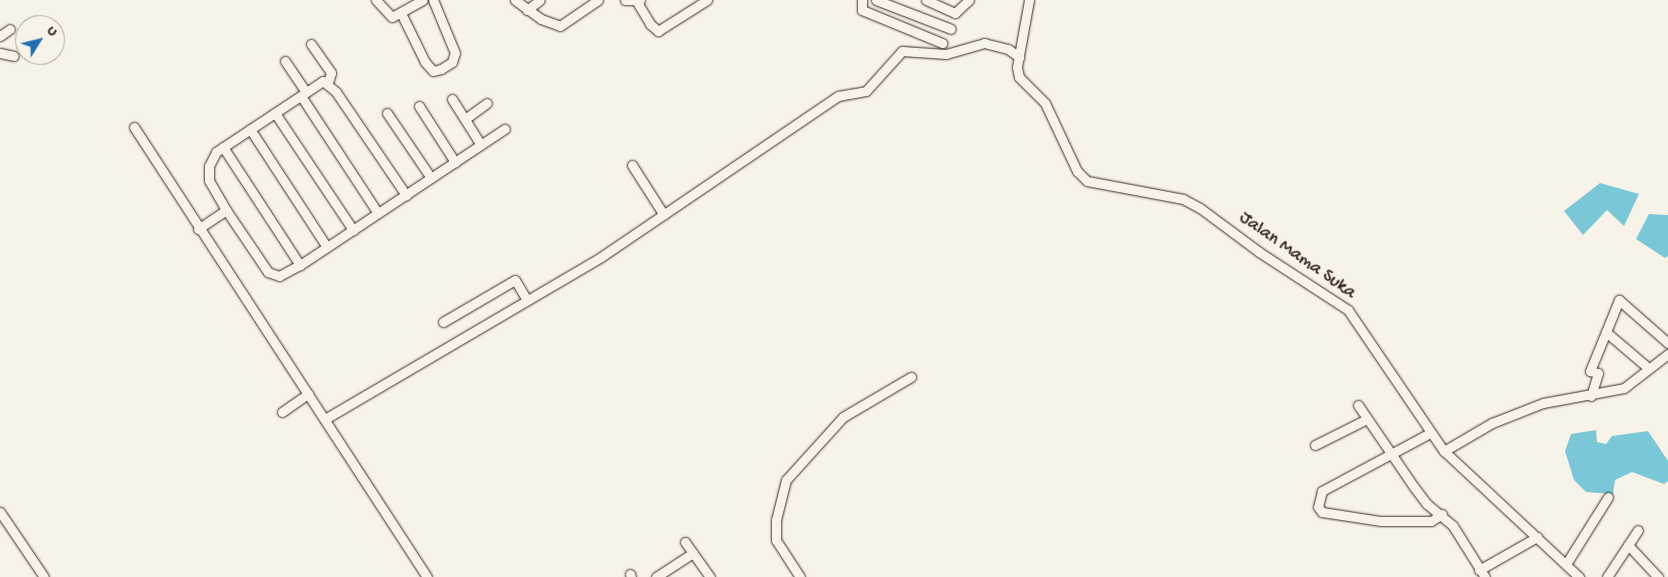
<!DOCTYPE html>
<html>
<head>
<meta charset="utf-8">
<style>
	body { margin:0 }
	#map { position:relative; width:1668px; height:577px; overflow:hidden; background:#f7f3e8; font-family:"Gochi Hand",sans-serif }
	div>[style] { position:absolute }
	[style*='--x'] { left:calc(var(--x)*1px); top:calc(var(--y)*1px); width:calc(var(--w)*1px); rotate:calc(var(--a)*1deg) }
	.water>* { inset:0; background:#79c7d7 }
	.roads { filter:drop-shadow(0 0 1px #3b2a1e) drop-shadow(0 0 1px #3b2a1e) }
	.minor>* { height:9px; margin:-4.5px; padding:0 4.5px; transform-origin:4.5px; border-radius:4.5px; background:#f7f3e8 }
	span { translate:-50% -50%; white-space:nowrap; text-align:center; line-height:1.15; -webkit-text-stroke:4px #f7f3e8; paint-order:stroke }
	.street-label { font-size:19px; color:#3b2a1e }
	.north { position:absolute; left:15px; top:15px; width:50px; height:50px; box-sizing:border-box; background:#f7f3e8; border:1px solid #aca397; border-radius:50%; rotate:54deg; font-size:14px; font-weight:700; line-height:20px; text-align:center; color:#3b2a1e }
	.north::after { content:''; display:block; margin:auto; width:18px; height:22px; background:#1f6fb2; clip-path:polygon(50% 0,100% 100%,50% 72%,0 100%) }
</style>
</head>
<body>
<div id="map">
	<div class="water">
		<i style="clip-path:polygon(1600px 183px,1639px 194px,1624px 226px,1607px 210px,1583px 235px,1564px 211px)"></i>
		<i style="clip-path:polygon(1649px 214px,1668px 215px,1668px 256px,1665px 258px,1636px 239px)"></i>
		<i style="clip-path:polygon(1596px 430px,1597px 442px,1606px 444px,1612px 436px,1648px 431px,1668px 461px,1668px 481px,1664px 484px,1632px 472px,1615px 480px,1613px 494px,1586px 492px,1574px 480px,1565px 451px,1571px 434px)"></i>
	</div>
	<div class="roads">
		<div class="minor">
			<i style="--x:376;--y:0;--w:23;--a:47"></i>
			<i style="--x:392;--y:17;--w:35;--a:-29"></i>
			<i style="--x:515;--y:0;--w:32;--a:36"></i>
			<i style="--x:541;--y:19;--w:20;--a:20"></i>
			<i style="--x:560;--y:26;--w:46;--a:-34.4"></i>
			<i style="--x:625;--y:0;--w:15;--a:0"></i>
			<i style="--x:862;--y:0;--w:10;--a:90"></i>
			<i style="--x:862;--y:10;--w:87;--a:22.4"></i>
			<i style="--x:876;--y:0;--w:80;--a:21.1"></i>
			<i style="--x:926;--y:0;--w:32;--a:24"></i>
			<i style="--x:955;--y:13;--w:19;--a:-43"></i>
			<i style="--x:1029;--y:0;--w:68;--a:100.2"></i>
			<i style="--x:1017;--y:67;--w:10;--a:79"></i>
			<i style="--x:1019;--y:77;--w:37;--a:45"></i>
			<i style="--x:1045;--y:103;--w:75;--a:64.8"></i>
			<i style="--x:1077;--y:171;--w:14;--a:45"></i>
			<i style="--x:1087;--y:181;--w:98;--a:10.6"></i>
			<i style="--x:1183;--y:199;--w:19;--a:28"></i>
			<i style="--x:1200;--y:208;--w:74;--a:36.7"></i>
			<i style="--x:1259;--y:252;--w:106;--a:33.1"></i>
			<i style="--x:1348;--y:310;--w:171;--a:55.8"></i>
			<i style="--x:1444;--y:451;--w:185;--a:43"></i>
			<i style="--x:637;--y:2;--w:26;--a:59"></i>
			<i style="--x:650;--y:24;--w:11;--a:41"></i>
			<i style="--x:658;--y:31;--w:58;--a:-32.3"></i>
			<i style="--x:527;--y:10;--w:16;--a:-38"></i>
			<i style="--x:401;--y:13;--w:55;--a:63.9"></i>
			<i style="--x:425;--y:62;--w:12;--a:48"></i>
			<i style="--x:433;--y:71;--w:8;--a:-14"></i>
			<i style="--x:441;--y:69;--w:13;--a:-32"></i>
			<i style="--x:452;--y:62;--w:9;--a:-72"></i>
			<i style="--x:455;--y:53;--w:57;--a:-112.5"></i>
			<i style="--x:0;--y:36;--w:12;--a:-35"></i>
			<i style="--x:311;--y:44;--w:35;--a:55"></i>
			<i style="--x:331;--y:73;--w:9;--a:108"></i>
			<i style="--x:0;--y:53;--w:14;--a:12"></i>
			<i style="--x:285;--y:61;--w:37;--a:56"></i>
			<i style="--x:301;--y:96;--w:140;--a:56.7"></i>
			<i style="--x:452;--y:99;--w:54;--a:57.8"></i>
			<i style="--x:419;--y:106;--w:67;--a:57.3"></i>
			<i style="--x:275;--y:113;--w:141;--a:56.3"></i>
			<i style="--x:387;--y:113;--w:78;--a:55.9"></i>
			<i style="--x:465;--y:119;--w:27;--a:-36"></i>
			<i style="--x:134;--y:127;--w:537;--a:56.93"></i>
			<i style="--x:250;--y:129;--w:141;--a:56.9"></i>
			<i style="--x:223;--y:147;--w:141;--a:56.9"></i>
			<i style="--x:632;--y:165;--w:59;--a:57.4"></i>
			<i style="--x:226;--y:210;--w:34;--a:-120"></i>
			<i style="--x:209;--y:180;--w:14;--a:-90"></i>
			<i style="--x:209;--y:166;--w:16;--a:-63"></i>
			<i style="--x:216;--y:152;--w:128;--a:-33.6"></i>
			<i style="--x:323;--y:81;--w:17;--a:40"></i>
			<i style="--x:336;--y:92;--w:125;--a:55.8"></i>
			<i style="--x:198;--y:229;--w:34;--a:-34"></i>
			<i style="--x:226;--y:210;--w:75;--a:55.9"></i>
			<i style="--x:268;--y:272;--w:12;--a:20"></i>
			<i style="--x:279;--y:276;--w:24;--a:-28"></i>
			<i style="--x:300;--y:265;--w:246;--a:-33.6"></i>
			<i style="--x:443;--y:322;--w:83;--a:-30.3"></i>
			<i style="--x:515;--y:280;--w:23;--a:59"></i>
			<i style="--x:1606;--y:332;--w:52;--a:40.4"></i>
			<i style="--x:1591;--y:396;--w:24;--a:-73"></i>
			<i style="--x:1598;--y:373;--w:8;--a:-166"></i>
			<i style="--x:1590;--y:371;--w:77;--a:-67.8"></i>
			<i style="--x:1619;--y:300;--w:65;--a:41.3"></i>
			<i style="--x:1358;--y:405;--w:99;--a:55.7"></i>
			<i style="--x:1414;--y:487;--w:21;--a:53"></i>
			<i style="--x:1427;--y:504;--w:34;--a:40"></i>
			<i style="--x:1453;--y:526;--w:60;--a:57.9"></i>
			<i style="--x:282;--y:412;--w:32;--a:-35"></i>
			<i style="--x:325;--y:419;--w:320;--a:-30.4"></i>
			<i style="--x:601;--y:257;--w:287;--a:-34.2"></i>
			<i style="--x:838;--y:96;--w:28;--a:-10"></i>
			<i style="--x:866;--y:91;--w:54;--a:-48"></i>
			<i style="--x:902;--y:51;--w:44;--a:3.9"></i>
			<i style="--x:946;--y:54;--w:40;--a:-16"></i>
			<i style="--x:984;--y:43;--w:25;--a:14"></i>
			<i style="--x:1008;--y:49;--w:14;--a:36"></i>
			<i style="--x:1430;--y:433;--w:123;--a:151.8"></i>
			<i style="--x:1322;--y:491;--w:16;--a:104"></i>
			<i style="--x:1318;--y:507;--w:6;--a:51"></i>
			<i style="--x:1322;--y:512;--w:60;--a:8.7"></i>
			<i style="--x:1381;--y:521;--w:50;--a:0"></i>
			<i style="--x:1431;--y:521;--w:13;--a:-32"></i>
			<i style="--x:1315;--y:445;--w:58;--a:-26.6"></i>
			<i style="--x:1444;--y:451;--w:56;--a:-30.3"></i>
			<i style="--x:1492;--y:423;--w:55;--a:-21.4"></i>
			<i style="--x:1543;--y:403;--w:82;--a:-10.5"></i>
			<i style="--x:1624;--y:388;--w:56;--a:-37.7"></i>
			<i style="--x:0;--y:512;--w:78;--a:55.9"></i>
			<i style="--x:685;--y:542;--w:43;--a:54.5"></i>
			<i style="--x:1628;--y:545;--w:44;--a:46.8"></i>
			<i style="--x:1566;--y:564;--w:79;--a:-57.9"></i>
			<i style="--x:1479;--y:570;--w:67;--a:-29.6"></i>
			<i style="--x:630;--y:574;--w:3;--a:72"></i>
			<i style="--x:656;--y:577;--w:44;--a:-33"></i>
			<i style="--x:800;--y:577;--w:44;--a:-123"></i>
			<i style="--x:776;--y:540;--w:20;--a:-90"></i>
			<i style="--x:776;--y:520;--w:41;--a:-76"></i>
			<i style="--x:786;--y:480;--w:85;--a:-47.9"></i>
			<i style="--x:843;--y:417;--w:79;--a:-30.5"></i>
			<i style="--x:1607;--y:577;--w:56;--a:-56.6"></i>
		</div>
	</div>
	<div class="street-label">
		<span style="left:1297px;top:256px;rotate:35deg">Jalan Mama Suka</span>
	</div>
	<div class="north">U</div>
</div>
</body>
</html>
